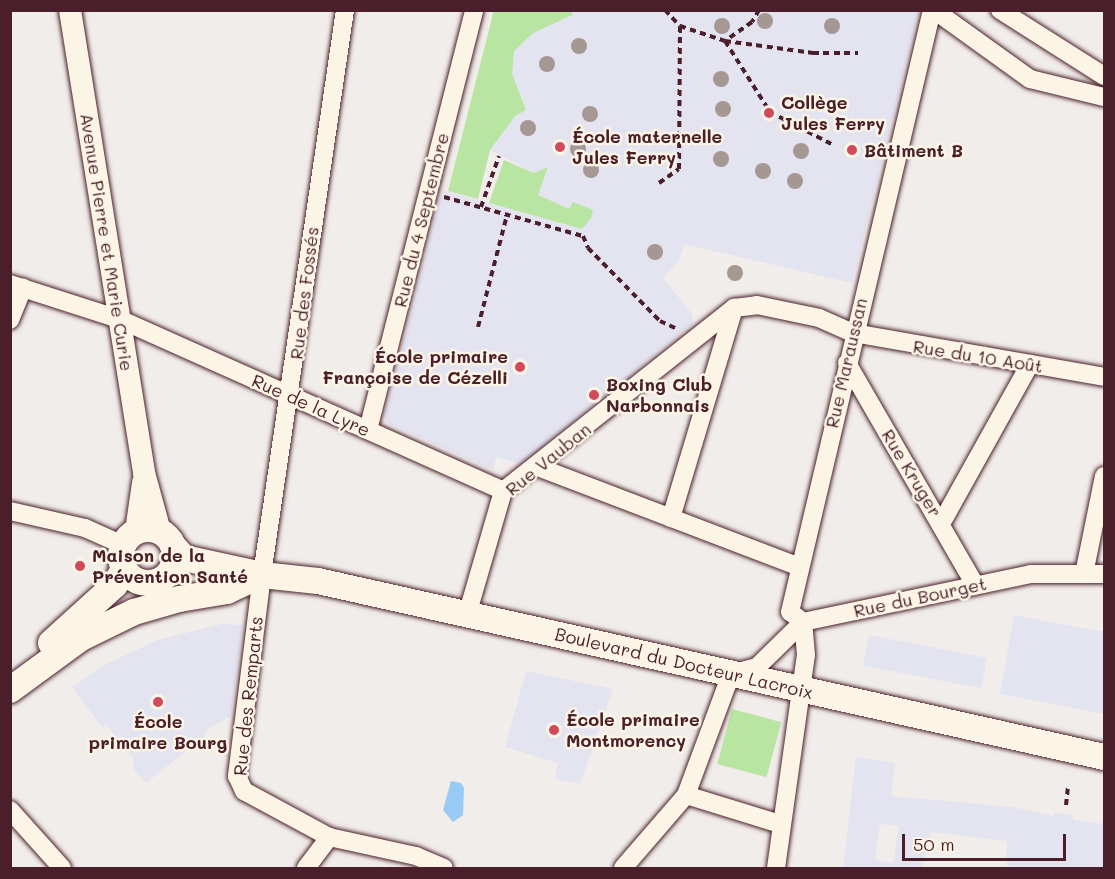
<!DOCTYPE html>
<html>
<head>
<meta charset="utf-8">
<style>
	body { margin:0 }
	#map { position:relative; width:1115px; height:879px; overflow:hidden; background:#f1edea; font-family:Mali,sans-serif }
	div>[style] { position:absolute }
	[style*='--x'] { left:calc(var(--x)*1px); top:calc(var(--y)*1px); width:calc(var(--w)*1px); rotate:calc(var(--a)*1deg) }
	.built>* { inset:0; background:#e4e3f0; transform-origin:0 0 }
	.green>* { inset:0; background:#b8e5a2; transform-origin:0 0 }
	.water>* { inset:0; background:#97cbf5 }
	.path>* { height:4px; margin-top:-2px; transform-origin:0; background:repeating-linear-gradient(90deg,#4a1f2b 0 6px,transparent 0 10.5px) }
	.roads { filter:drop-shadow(0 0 2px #4a1f2b) drop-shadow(0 0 2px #4a1f2b) }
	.minor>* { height:18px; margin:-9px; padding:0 9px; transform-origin:9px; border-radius:9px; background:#fcf5e5 }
	.tertiary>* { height:22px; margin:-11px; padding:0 11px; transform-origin:11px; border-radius:11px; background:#fcf5e5 }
	.secondary>* { height:26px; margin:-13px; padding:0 13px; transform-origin:13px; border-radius:13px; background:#fcf5e5 }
	.secondary>.ring { margin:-13px; padding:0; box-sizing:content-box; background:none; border:26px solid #fcf5e5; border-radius:50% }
	.trees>* { width:16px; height:16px; margin:-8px; border-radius:50%; background:#a59791 }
	.dots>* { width:16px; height:16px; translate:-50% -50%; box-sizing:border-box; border:3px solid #fcf5e5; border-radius:50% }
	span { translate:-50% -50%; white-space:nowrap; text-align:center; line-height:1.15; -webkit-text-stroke:5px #fcf5e5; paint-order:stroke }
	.poi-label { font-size:18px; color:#4a1f2b; font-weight:700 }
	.left { translate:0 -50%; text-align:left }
	.right { translate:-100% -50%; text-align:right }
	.street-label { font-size:18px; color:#4a1f2b }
	.frame { position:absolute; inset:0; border:12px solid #4a1f2b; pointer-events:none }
	.scale { position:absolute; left:902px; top:834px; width:164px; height:27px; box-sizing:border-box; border:3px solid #4a1f2b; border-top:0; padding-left:8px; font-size:18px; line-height:21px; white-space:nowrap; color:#4a1f2b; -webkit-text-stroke:4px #fcf5e5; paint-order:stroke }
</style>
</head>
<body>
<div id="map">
	<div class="built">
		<i style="clip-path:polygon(494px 11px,919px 11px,852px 283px,684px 244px,680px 259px,663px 278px,692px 314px,693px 323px,522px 464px,496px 457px,493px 470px,389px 424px,384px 417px,442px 190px,521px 212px,534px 173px,490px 150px)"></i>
		<i style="clip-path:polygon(1014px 615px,1104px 632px,1104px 714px,1000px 694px)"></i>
		<i style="clip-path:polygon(222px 624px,243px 625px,231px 716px,207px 730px,204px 737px,146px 783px,133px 768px,134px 760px,106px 724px,102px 727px,72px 687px,106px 664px,158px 640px)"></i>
		<i style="left:869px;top:635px;width:120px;height:31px;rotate:11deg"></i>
		<i style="clip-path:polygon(526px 671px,613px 689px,580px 784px,555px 779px,558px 763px,505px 747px)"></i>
		<i style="clip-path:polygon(evenodd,856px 757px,895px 763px,891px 796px,1012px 807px,1054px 816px,1055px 812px,1073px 815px,1073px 820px,1104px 824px,1104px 868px,1021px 868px,1006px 865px,1007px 841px,931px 832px,922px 867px,929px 868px,843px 868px,856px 757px,880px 824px,899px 826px,893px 863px,875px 860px,880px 824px)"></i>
	</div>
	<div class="green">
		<i style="clip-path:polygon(494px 10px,572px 11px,572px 15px,533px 33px,514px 51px,512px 74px,526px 110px,515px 116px,490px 150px,478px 199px,448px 191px)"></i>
		<i style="clip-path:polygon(504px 160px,534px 173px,548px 167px,538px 195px,569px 209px,573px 202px,593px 210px,591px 218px,582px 229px,489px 203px)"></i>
		<i style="left:732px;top:709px;width:51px;height:57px;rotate:15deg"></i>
	</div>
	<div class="water">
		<i style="clip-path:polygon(451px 781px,461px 783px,464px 788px,463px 815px,453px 822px,443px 810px)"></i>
	</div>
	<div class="path">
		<i style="--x:665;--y:10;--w:22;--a:47"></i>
		<i style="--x:680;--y:26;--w:47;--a:18.4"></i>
		<i style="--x:725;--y:41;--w:89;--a:7.8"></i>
		<i style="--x:813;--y:53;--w:45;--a:0"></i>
		<i style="--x:759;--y:10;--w:14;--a:120"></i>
		<i style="--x:752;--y:22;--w:33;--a:145"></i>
		<i style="--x:725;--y:41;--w:84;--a:57.6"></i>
		<i style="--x:770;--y:112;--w:73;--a:27.6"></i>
		<i style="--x:659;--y:183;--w:24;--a:-35"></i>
		<i style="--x:679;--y:169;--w:143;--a:-89.6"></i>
		<i style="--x:444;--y:197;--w:144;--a:15.7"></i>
		<i style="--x:583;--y:236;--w:13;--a:67"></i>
		<i style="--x:588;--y:248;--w:103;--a:45.4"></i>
		<i style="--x:660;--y:321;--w:19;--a:25"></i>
		<i style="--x:481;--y:207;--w:54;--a:-70.6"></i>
		<i style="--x:478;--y:327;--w:116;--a:-75.5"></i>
		<i style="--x:1066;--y:805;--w:20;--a:-84"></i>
	</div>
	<div class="roads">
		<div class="minor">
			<i style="--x:345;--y:10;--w:571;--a:98.36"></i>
			<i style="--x:262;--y:575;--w:203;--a:97.1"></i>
			<i style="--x:237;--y:776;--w:17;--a:65"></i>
			<i style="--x:244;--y:791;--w:97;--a:28.4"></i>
			<i style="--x:329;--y:837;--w:89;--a:12.3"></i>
			<i style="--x:416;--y:856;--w:30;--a:23"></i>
			<i style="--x:934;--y:10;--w:118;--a:35.7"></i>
			<i style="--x:1030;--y:79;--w:76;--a:13.7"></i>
			<i style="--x:1000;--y:10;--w:123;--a:32.4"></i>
			<i style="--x:10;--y:284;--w:114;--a:17.8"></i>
			<i style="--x:119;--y:319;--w:421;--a:24.1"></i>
			<i style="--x:10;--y:320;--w:35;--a:-68"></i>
			<i style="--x:847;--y:363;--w:256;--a:60"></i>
			<i style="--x:368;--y:430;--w:433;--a:-75.8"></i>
			<i style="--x:538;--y:467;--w:280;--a:20.9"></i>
			<i style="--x:10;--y:511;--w:77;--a:12.8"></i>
			<i style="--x:85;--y:528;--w:42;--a:24.1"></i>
			<i style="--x:671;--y:518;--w:219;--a:-73.3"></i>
			<i style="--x:942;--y:522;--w:181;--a:-60.9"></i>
			<i style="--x:1084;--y:574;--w:100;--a:-78.5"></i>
			<i style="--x:467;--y:615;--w:129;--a:-73.8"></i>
			<i style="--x:503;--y:491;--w:295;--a:-38.4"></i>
			<i style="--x:734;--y:308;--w:23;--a:-7"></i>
			<i style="--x:757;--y:305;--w:63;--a:11.8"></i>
			<i style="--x:819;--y:318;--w:37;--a:24"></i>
			<i style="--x:853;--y:333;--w:255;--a:9.9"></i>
			<i style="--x:803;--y:622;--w:16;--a:-142"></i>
			<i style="--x:790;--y:612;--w:619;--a:-76.73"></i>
			<i style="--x:686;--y:795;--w:98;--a:17.1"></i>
			<i style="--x:10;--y:810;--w:78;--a:48.1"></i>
			<i style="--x:306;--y:868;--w:39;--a:-53"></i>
			<i style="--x:623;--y:868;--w:96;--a:-49.2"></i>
			<i style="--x:686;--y:795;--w:129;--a:-69.6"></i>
			<i style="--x:731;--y:674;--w:27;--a:-15"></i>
			<i style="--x:757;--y:667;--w:64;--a:-44.4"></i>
			<i style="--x:803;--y:622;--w:233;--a:-11.9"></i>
			<i style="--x:1031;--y:574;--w:73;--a:0"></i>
			<i style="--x:776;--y:868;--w:215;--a:-82"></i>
			<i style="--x:806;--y:655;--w:33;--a:-95"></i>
		</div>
		<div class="tertiary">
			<i style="--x:70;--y:10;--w:469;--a:80.9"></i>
			<i style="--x:144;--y:473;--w:60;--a:74.6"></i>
			<i style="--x:136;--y:531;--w:49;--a:-81.7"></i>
		</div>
		<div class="secondary">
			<i class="ring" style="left:121px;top:529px;width:28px;height:28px"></i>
			<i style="--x:173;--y:546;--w:16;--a:47"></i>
			<i style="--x:184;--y:558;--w:80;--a:12.3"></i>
			<i style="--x:262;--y:575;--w:56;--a:6.1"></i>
			<i style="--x:318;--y:581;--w:805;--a:12.62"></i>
			<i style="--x:51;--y:643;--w:86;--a:-42.2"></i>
			<i style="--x:115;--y:585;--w:18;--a:-61"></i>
			<i style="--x:10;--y:690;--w:88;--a:-36.2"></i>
			<i style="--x:81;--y:638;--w:59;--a:-26.1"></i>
			<i style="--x:134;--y:612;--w:47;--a:-16.1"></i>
			<i style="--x:179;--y:599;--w:49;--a:-9.5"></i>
			<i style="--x:227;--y:591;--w:38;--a:-25"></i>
		</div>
	</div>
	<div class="trees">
		<i style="left:765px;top:21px"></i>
		<i style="left:722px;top:26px"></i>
		<i style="left:832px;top:26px"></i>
		<i style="left:579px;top:46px"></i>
		<i style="left:547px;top:64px"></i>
		<i style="left:721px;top:79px"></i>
		<i style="left:723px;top:109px"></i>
		<i style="left:590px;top:114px"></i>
		<i style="left:528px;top:128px"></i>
		<i style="left:578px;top:149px"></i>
		<i style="left:801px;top:151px"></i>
		<i style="left:721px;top:159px"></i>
		<i style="left:591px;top:170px"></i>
		<i style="left:763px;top:171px"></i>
		<i style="left:795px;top:181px"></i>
		<i style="left:655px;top:252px"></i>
		<i style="left:735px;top:273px"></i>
	</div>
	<div class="dots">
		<i style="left:769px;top:113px;background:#d1495b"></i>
		<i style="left:560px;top:147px;background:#d1495b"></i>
		<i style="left:852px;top:150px;background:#d1495b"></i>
		<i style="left:520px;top:367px;background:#d1495b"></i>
		<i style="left:594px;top:395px;background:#d1495b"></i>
		<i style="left:80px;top:566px;background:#d1495b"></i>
		<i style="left:158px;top:702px;background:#d1495b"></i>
		<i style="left:554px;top:730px;background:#d1495b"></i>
	</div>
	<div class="poi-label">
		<span class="left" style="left:781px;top:113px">Collège<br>Jules Ferry</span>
		<span class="left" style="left:572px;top:147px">École maternelle<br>Jules Ferry</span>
		<span class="left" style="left:864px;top:150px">Bâtiment B</span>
		<span class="right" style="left:508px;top:367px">École primaire<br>Françoise de Cézelli</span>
		<span class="left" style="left:606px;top:395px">Boxing Club<br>Narbonnais</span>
		<span class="left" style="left:92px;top:566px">Maison de la<br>Prévention Santé</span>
		<span class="left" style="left:566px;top:730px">École primaire<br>Montmorency</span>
		<span style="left:158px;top:732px">École<br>primaire Bourg</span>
	</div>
	<div class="street-label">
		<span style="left:421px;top:220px;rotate:-76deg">Rue du 4 Septembre</span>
		<span style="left:107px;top:242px;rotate:81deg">Avenue Pierre et Marie Curie</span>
		<span style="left:304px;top:293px;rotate:-83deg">Rue des Fossés</span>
		<span style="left:978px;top:356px;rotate:9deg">Rue du 10 Août</span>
		<span style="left:846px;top:363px;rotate:-77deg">Rue Maraussan</span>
		<span style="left:311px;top:405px;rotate:24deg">Rue de la Lyre</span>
		<span style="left:548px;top:459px;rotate:-39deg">Rue Vauban</span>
		<span style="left:912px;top:473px;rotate:59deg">Rue Kruger</span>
		<span style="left:920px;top:597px;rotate:-12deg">Rue du Bourget</span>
		<span style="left:684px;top:663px;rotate:13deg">Boulevard du Docteur Lacroix</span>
		<span style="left:248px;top:696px;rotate:-84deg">Rue des Remparts</span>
	</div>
	<div class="frame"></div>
	<div class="scale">50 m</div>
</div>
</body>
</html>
